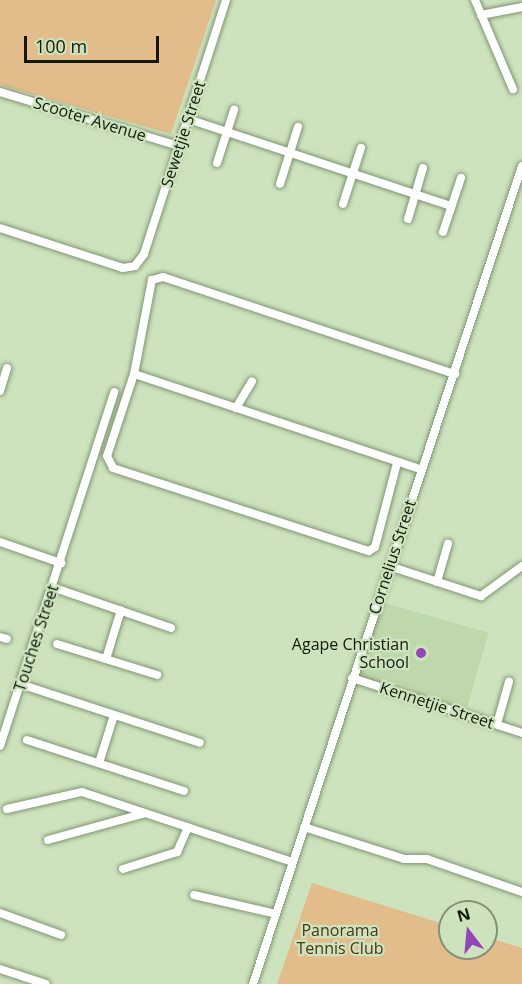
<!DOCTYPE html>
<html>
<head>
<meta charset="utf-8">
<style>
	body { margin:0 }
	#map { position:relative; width:522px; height:984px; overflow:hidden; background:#cde3be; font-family:"Open Sans",sans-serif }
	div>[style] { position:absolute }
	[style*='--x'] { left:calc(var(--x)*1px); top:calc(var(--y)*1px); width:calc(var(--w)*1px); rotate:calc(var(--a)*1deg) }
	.built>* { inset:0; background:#bed8ac; transform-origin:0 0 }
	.green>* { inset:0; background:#e3bc8b }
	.roads { filter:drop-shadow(0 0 2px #819573) drop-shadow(0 0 2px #819573) }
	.minor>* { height:8px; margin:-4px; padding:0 4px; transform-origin:4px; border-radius:4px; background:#fff }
	.dots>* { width:16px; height:16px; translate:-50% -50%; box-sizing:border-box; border:3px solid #cde3be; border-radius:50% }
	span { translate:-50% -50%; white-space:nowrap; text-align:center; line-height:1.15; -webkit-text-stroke:4.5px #cde3be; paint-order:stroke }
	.street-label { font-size:16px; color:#11190c }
	.poi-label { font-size:16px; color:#11190c }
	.right { translate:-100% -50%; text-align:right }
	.park-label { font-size:16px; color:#4b3414 }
	.north { position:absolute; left:438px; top:900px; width:60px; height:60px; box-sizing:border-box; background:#cde3be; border:2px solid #829277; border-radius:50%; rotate:344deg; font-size:16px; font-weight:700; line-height:24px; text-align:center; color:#11190c }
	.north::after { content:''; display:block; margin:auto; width:21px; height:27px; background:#9246b8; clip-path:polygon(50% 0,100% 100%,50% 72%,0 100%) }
	.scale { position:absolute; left:24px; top:36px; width:135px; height:27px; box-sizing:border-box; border:3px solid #11190c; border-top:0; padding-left:8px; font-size:18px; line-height:21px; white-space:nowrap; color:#11190c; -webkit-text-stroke:4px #cde3be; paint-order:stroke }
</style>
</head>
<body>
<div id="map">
	<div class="built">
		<i style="left:378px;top:601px;width:115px;height:81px;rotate:16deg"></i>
	</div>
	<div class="green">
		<i style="clip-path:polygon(0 0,216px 0,171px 134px,0 85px)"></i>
		<i style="clip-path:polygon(312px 883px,450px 926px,450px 948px,486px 948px,486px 937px,522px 948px,522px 984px,277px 984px)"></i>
	</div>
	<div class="roads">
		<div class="minor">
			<i style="--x:475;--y:0;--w:97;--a:66.9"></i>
			<i style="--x:481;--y:15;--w:42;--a:-11"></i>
			<i style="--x:0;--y:92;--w:187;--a:16.8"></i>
			<i style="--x:188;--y:119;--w:277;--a:18.3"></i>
			<i style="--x:217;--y:163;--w:56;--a:-72.2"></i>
			<i style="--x:280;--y:184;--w:60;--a:-72.5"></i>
			<i style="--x:343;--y:204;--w:59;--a:-72.2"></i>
			<i style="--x:408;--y:219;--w:53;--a:-73.6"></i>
			<i style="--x:0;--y:228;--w:129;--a:18"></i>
			<i style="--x:123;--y:268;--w:12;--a:-9"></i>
			<i style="--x:135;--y:266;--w:15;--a:-53"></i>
			<i style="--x:144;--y:254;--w:267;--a:-72.1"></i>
			<i style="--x:443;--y:232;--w:57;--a:-71.6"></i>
			<i style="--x:134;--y:374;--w:86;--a:108.2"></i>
			<i style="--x:107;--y:456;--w:13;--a:63"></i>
			<i style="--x:113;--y:468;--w:269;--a:18"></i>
			<i style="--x:369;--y:551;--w:7;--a:-34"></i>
			<i style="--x:375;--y:547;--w:87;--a:-75.3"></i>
			<i style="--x:0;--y:391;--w:24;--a:-73"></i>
			<i style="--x:236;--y:408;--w:31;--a:-59"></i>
			<i style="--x:420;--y:469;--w:301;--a:-161.6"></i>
			<i style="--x:134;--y:374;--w:96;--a:-79.2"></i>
			<i style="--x:152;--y:280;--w:11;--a:-15"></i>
			<i style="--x:163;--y:277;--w:308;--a:18.4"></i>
			<i style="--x:0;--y:542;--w:65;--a:19"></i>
			<i style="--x:389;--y:566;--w:97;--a:18.1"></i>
			<i style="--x:481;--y:596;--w:51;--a:-36.2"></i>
			<i style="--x:437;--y:582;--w:40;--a:-74"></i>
			<i style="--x:52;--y:587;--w:126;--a:19"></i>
			<i style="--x:0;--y:637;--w:7;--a:16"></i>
			<i style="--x:57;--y:644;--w:105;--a:17.2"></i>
			<i style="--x:106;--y:659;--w:51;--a:-73"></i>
			<i style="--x:352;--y:678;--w:179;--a:17.9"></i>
			<i style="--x:20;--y:684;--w:189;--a:18.1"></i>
			<i style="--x:497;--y:724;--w:44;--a:-74.1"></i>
			<i style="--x:27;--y:740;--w:165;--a:18"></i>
			<i style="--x:0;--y:746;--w:372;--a:-72.1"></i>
			<i style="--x:99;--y:763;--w:50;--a:-72.6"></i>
			<i style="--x:7;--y:809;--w:77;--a:-12.8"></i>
			<i style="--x:82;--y:792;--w:221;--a:18.4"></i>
			<i style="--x:304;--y:827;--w:105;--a:17.7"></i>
			<i style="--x:404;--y:859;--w:23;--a:0"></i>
			<i style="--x:427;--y:859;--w:101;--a:19.2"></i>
			<i style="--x:48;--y:840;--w:98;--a:-15.5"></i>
			<i style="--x:123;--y:869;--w:57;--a:-17.5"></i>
			<i style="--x:177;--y:852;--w:27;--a:-66"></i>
			<i style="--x:194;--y:895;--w:84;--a:13"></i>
			<i style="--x:0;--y:913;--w:65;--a:19.8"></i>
			<i style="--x:0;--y:969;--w:48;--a:18.1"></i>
			<i style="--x:253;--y:984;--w:861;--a:-71.8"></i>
		</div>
	</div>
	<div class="dots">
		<i style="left:421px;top:653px;background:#9246b8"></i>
	</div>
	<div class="street-label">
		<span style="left:90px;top:119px;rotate:17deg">Scooter Avenue</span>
		<span style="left:183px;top:134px;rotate:-72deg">Sewetjie Street</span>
		<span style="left:392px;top:557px;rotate:-72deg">Cornelius Street</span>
		<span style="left:36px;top:638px;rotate:-72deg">Touches Street</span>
		<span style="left:437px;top:705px;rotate:18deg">Kennetjie Street</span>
	</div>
	<div class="poi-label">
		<span class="right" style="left:409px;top:653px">Agape Christian<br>School</span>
	</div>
	<div class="park-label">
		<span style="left:340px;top:939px">Panorama<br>Tennis Club</span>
	</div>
	<div class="north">N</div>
	<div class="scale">100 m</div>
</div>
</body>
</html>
